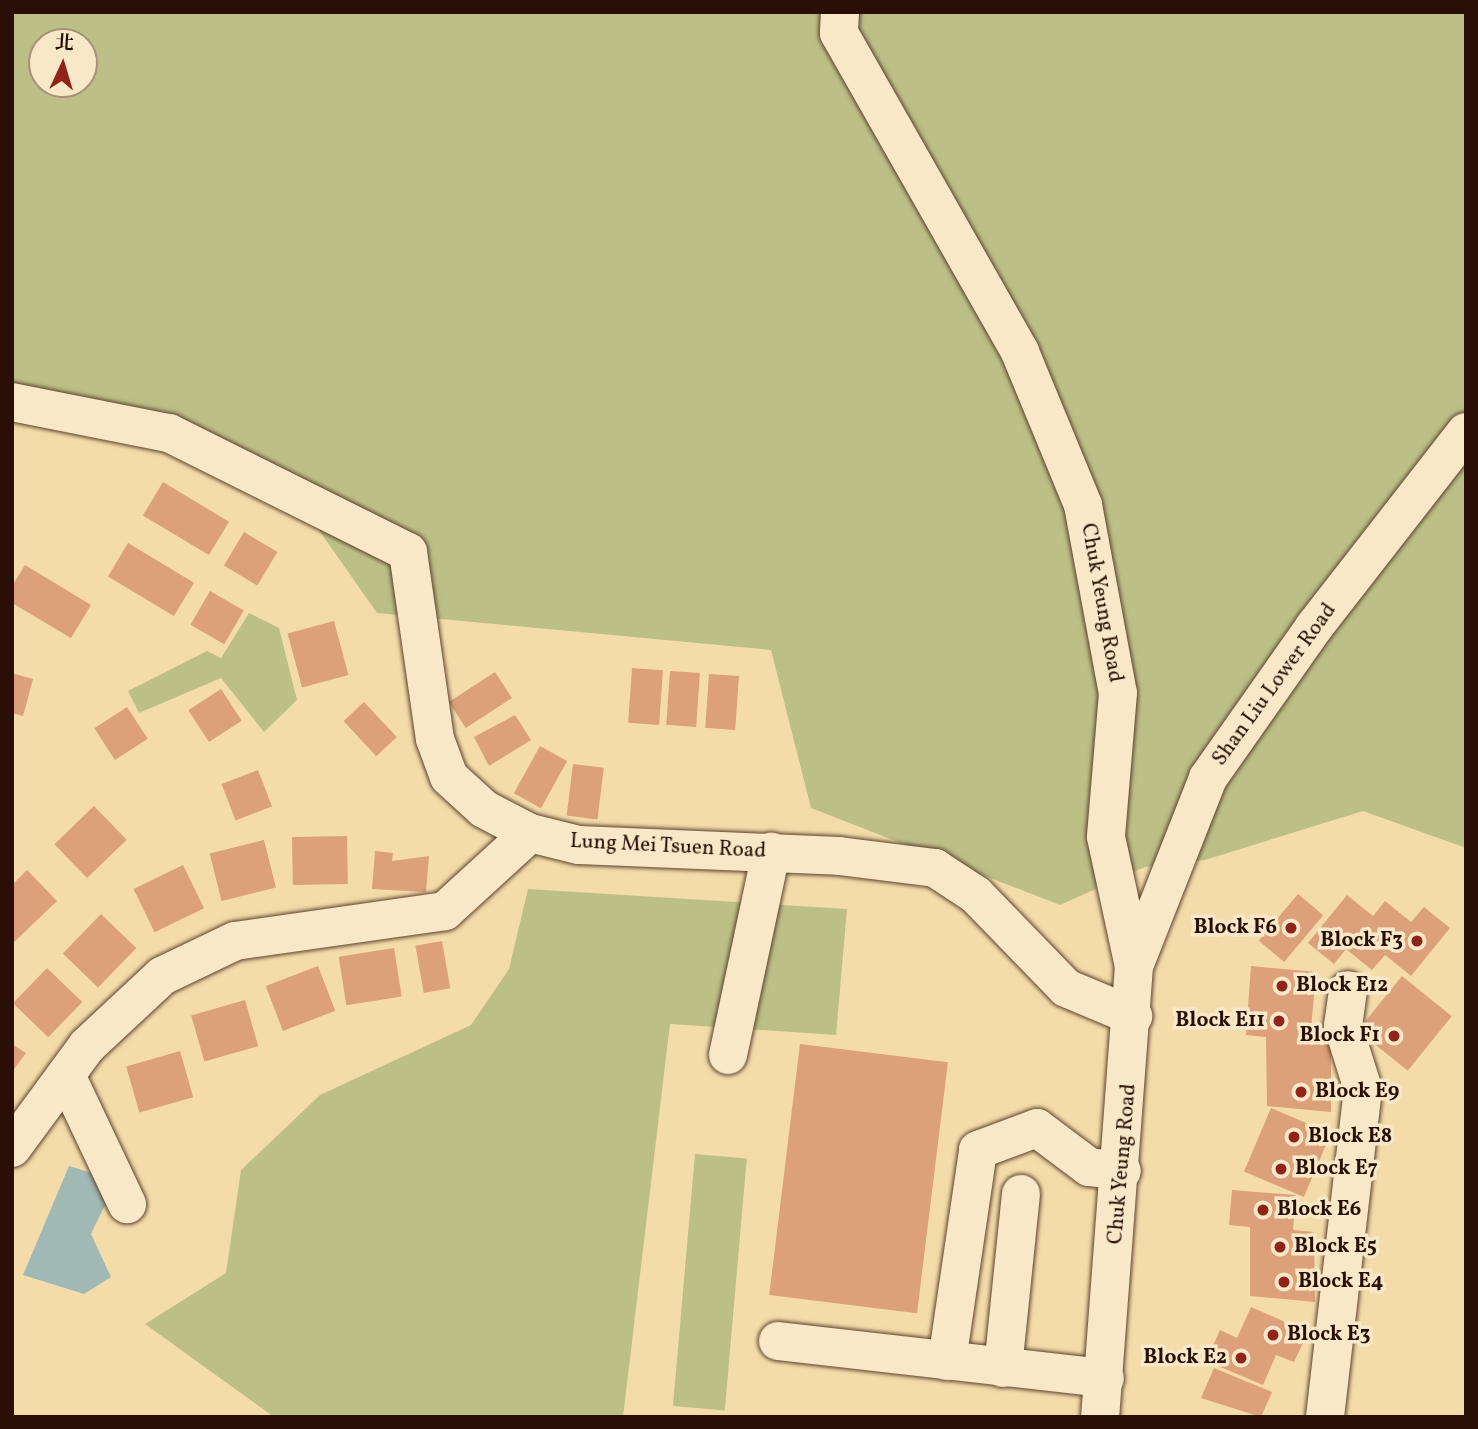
<!DOCTYPE html>
<html>
<head>
<meta charset="utf-8">
<style>
	body { margin:0 }
	#map { position:relative; width:1478px; height:1429px; overflow:hidden; background:#f4dcaa; font-family:Vollkorn,"Noto Serif TC",serif }
	div>[style] { position:absolute }
	[style*='--x'] { left:calc(var(--x)*1px); top:calc(var(--y)*1px); width:calc(var(--w)*1px); rotate:calc(var(--a)*1deg) }
	.green>* { inset:0; background:#bcc087; transform-origin:0 0 }
	.water>* { inset:0; background:#a1b9b4 }
	.building>* { inset:0; background:#dca07a; transform-origin:0 0 }
	.roads { filter:drop-shadow(0 0 2px #5c422e) drop-shadow(0 0 2px #5c422e) }
	.minor>* { height:38px; margin:-19px; padding:0 19px; transform-origin:19px; border-radius:19px; background:#f8e8c8 }
	.dots>* { width:19px; height:19px; translate:-50% -50%; box-sizing:border-box; border:4px solid #f8e8c8; border-radius:50% }
	span { translate:-50% -50%; white-space:nowrap; text-align:center; line-height:1.15; -webkit-text-stroke:7px #f8e8c8; paint-order:stroke }
	.street-label { font-size:21px; color:#290f05 }
	.poi-label { font-size:21px; color:#290f05; font-weight:700 }
	.right { translate:-100% -50%; text-align:right }
	.left { translate:0 -50%; text-align:left }
	.frame { position:absolute; inset:0; border:14px solid #290f05; pointer-events:none }
	.north { position:absolute; left:28px; top:28px; width:70px; height:70px; box-sizing:border-box; background:#f8e8c8; border:2px solid #a5917a; border-radius:50%; rotate:4deg; font-size:19px; font-weight:700; line-height:28px; text-align:center; color:#290f05 }
	.north::after { content:''; display:block; margin:auto; width:24px; height:32px; background:#8f2418; clip-path:polygon(50% 0,100% 100%,50% 72%,0 100%) }
</style>
</head>
<body>
<div id="map">
	<div class="green">
		<i style="clip-path:polygon(evenodd,12px 12px,1466px 12px,1466px 848px,1363px 811px,1205px 860px,1145px 867px,1060px 905px,811px 808px,771px 650px,377px 613px,281px 476px,12px 382px,12px 12px,42px 42px,84px 42px,84px 84px,42px 84px,42px 42px)"></i>
		<i style="clip-path:polygon(249px 613px,279px 628px,297px 700px,264px 732px,221px 678px,139px 713px,128px 691px,207px 651px,221px 658px)"></i>
		<i style="clip-path:polygon(528px 889px,847px 909px,836px 1035px,670px 1024px,623px 1417px,274px 1417px,145px 1324px,226px 1273px,241px 1170px,320px 1095px,471px 1025px,509px 969px)"></i>
		<i style="left:695px;top:1154px;width:52px;height:253px;rotate:5deg"></i>
	</div>
	<div class="water">
		<i style="clip-path:polygon(69px 1166px,95px 1174px,106px 1203px,91px 1234px,111px 1277px,84px 1294px,23px 1275px)"></i>
	</div>
	<div class="building">
		<i style="left:163px;top:482px;width:77px;height:39px;rotate:31deg"></i>
		<i style="left:244px;top:532px;width:39px;height:39px;rotate:31deg"></i>
		<i style="left:128px;top:543px;width:77px;height:39px;rotate:31deg"></i>
		<i style="clip-path:polygon(25px 565px,91px 605px,71px 638px,12px 603px,12px 586px)"></i>
		<i style="left:210px;top:591px;width:39px;height:39px;rotate:30deg"></i>
		<i style="left:334px;top:621px;width:56px;height:48px;rotate:75deg"></i>
		<i style="left:632px;top:668px;width:31px;height:55px;rotate:4deg"></i>
		<i style="left:670px;top:671px;width:30px;height:54px;rotate:4deg"></i>
		<i style="left:495px;top:672px;width:31px;height:55px;rotate:57deg"></i>
		<i style="clip-path:polygon(12px 673px,33px 679px,23px 716px,12px 713px)"></i>
		<i style="left:709px;top:674px;width:30px;height:54px;rotate:4deg"></i>
		<i style="left:221px;top:689px;width:38px;height:39px;rotate:57deg"></i>
		<i style="left:364px;top:702px;width:48px;height:28px;rotate:47deg"></i>
		<i style="left:127px;top:707px;width:38px;height:39px;rotate:57deg"></i>
		<i style="clip-path:polygon(515px 715px,531px 740px,489px 766px,474px 737px)"></i>
		<i style="left:540px;top:746px;width:31px;height:54px;rotate:29deg"></i>
		<i style="left:573px;top:764px;width:31px;height:52px;rotate:7deg"></i>
		<i style="left:258px;top:770px;width:39px;height:39px;rotate:69deg"></i>
		<i style="left:94px;top:806px;width:47px;height:55px;rotate:46deg"></i>
		<i style="left:347px;top:836px;width:48px;height:55px;rotate:89deg"></i>
		<i style="left:264px;top:840px;width:49px;height:56px;rotate:76deg"></i>
		<i style="clip-path:polygon(375px 851px,393px 853px,392px 861px,429px 856px,426px 892px,372px 889px)"></i>
		<i style="left:183px;top:865px;width:48px;height:55px;rotate:64deg"></i>
		<i style="clip-path:polygon(27px 870px,57px 901px,12px 944px,12px 885px)"></i>
		<i style="left:1298px;top:894px;width:33px;height:61px;rotate:40deg"></i>
		<i style="clip-path:polygon(1347px 895px,1373px 916px,1385px 901px,1411px 922px,1424px 907px,1450px 928px,1411px 976px,1385px 955px,1372px 970px,1346px 949px,1334px 964px,1308px 943px)"></i>
		<i style="left:101px;top:914px;width:49px;height:55px;rotate:44deg"></i>
		<i style="left:442px;top:941px;width:48px;height:27px;rotate:80deg"></i>
		<i style="left:394px;top:948px;width:49px;height:56px;rotate:81deg"></i>
		<i style="left:318px;top:966px;width:48px;height:56px;rotate:69deg"></i>
		<i style="clip-path:polygon(1251px 966px,1316px 972px,1310px 1041px,1331px 1043px,1331px 1112px,1267px 1106px,1266px 1037px,1246px 1035px)"></i>
		<i style="left:47px;top:968px;width:49px;height:49px;rotate:44deg"></i>
		<i style="left:1402px;top:976px;width:64px;height:70px;rotate:39deg"></i>
		<i style="left:245px;top:1000px;width:48px;height:56px;rotate:74deg"></i>
		<i style="clip-path:polygon(12px 1044px,26px 1053px,12px 1072px)"></i>
		<i style="left:800px;top:1044px;width:149px;height:253px;rotate:7deg"></i>
		<i style="left:180px;top:1051px;width:48px;height:56px;rotate:74deg"></i>
		<i style="left:1271px;top:1108px;width:65px;height:69px;rotate:23deg"></i>
		<i style="clip-path:polygon(1232px 1190px,1296px 1195px,1293px 1230px,1314px 1232px,1315px 1302px,1250px 1296px,1250px 1227px,1229px 1225px)"></i>
		<i style="clip-path:polygon(1251px 1307px,1308px 1332px,1294px 1362px,1276px 1355px,1263px 1385px,1206px 1361px,1220px 1330px,1237px 1338px)"></i>
		<i style="clip-path:polygon(1214px 1368px,1272px 1392px,1261px 1417px,1201px 1398px)"></i>
	</div>
	<div class="roads">
		<div class="minor">
			<i style="--x:840;--y:12;--w:21;--a:93"></i>
			<i style="--x:839;--y:33;--w:367;--a:60.4"></i>
			<i style="--x:1020;--y:352;--w:165;--a:67.6"></i>
			<i style="--x:1083;--y:505;--w:191;--a:79.5"></i>
			<i style="--x:1118;--y:693;--w:144;--a:94.8"></i>
			<i style="--x:1106;--y:837;--w:132;--a:77.8"></i>
			<i style="--x:1134;--y:966;--w:452;--a:94.3"></i>
			<i style="--x:12;--y:402;--w:160;--a:11.2"></i>
			<i style="--x:169;--y:433;--w:267;--a:26.5"></i>
			<i style="--x:408;--y:552;--w:189;--a:81.8"></i>
			<i style="--x:435;--y:739;--w:40;--a:69.8"></i>
			<i style="--x:449;--y:777;--w:47;--a:42.4"></i>
			<i style="--x:484;--y:809;--w:52;--a:27.6"></i>
			<i style="--x:530;--y:833;--w:50;--a:13.8"></i>
			<i style="--x:579;--y:845;--w:260;--a:2.4"></i>
			<i style="--x:839;--y:856;--w:97;--a:7.1"></i>
			<i style="--x:935;--y:868;--w:49;--a:33.4"></i>
			<i style="--x:976;--y:895;--w:129;--a:45.9"></i>
			<i style="--x:1066;--y:988;--w:73;--a:22.7"></i>
			<i style="--x:1134;--y:966;--w:202;--a:-68.5"></i>
			<i style="--x:1208;--y:778;--w:184;--a:-54.9"></i>
			<i style="--x:1314;--y:627;--w:247;--a:-52.1"></i>
			<i style="--x:728;--y:1055;--w:208;--a:-78"></i>
			<i style="--x:66;--y:1075;--w:143;--a:64.7"></i>
			<i style="--x:12;--y:1148;--w:127;--a:-53.7"></i>
			<i style="--x:87;--y:1046;--w:103;--a:-43"></i>
			<i style="--x:162;--y:976;--w:81;--a:-25.6"></i>
			<i style="--x:235;--y:941;--w:212;--a:-8.1"></i>
			<i style="--x:445;--y:911;--w:115;--a:-42.5"></i>
			<i style="--x:778;--y:1341;--w:329;--a:6.5"></i>
			<i style="--x:947;--y:1361;--w:213;--a:-81.6"></i>
			<i style="--x:978;--y:1150;--w:63;--a:-20.4"></i>
			<i style="--x:1037;--y:1128;--w:65;--a:36.9"></i>
			<i style="--x:1089;--y:1167;--w:33;--a:7"></i>
			<i style="--x:1003;--y:1368;--w:175;--a:-84.1"></i>
			<i style="--x:1325;--y:1417;--w:330;--a:-83.4"></i>
			<i style="--x:1363;--y:1089;--w:66;--a:-107.6"></i>
			<i style="--x:1343;--y:1026;--w:36;--a:-82"></i>
		</div>
	</div>
	<div class="dots">
		<i style="left:1291px;top:928px;background:#8f2418"></i>
		<i style="left:1417px;top:941px;background:#8f2418"></i>
		<i style="left:1282px;top:986px;background:#8f2418"></i>
		<i style="left:1279px;top:1021px;background:#8f2418"></i>
		<i style="left:1394px;top:1036px;background:#8f2418"></i>
		<i style="left:1301px;top:1092px;background:#8f2418"></i>
		<i style="left:1294px;top:1137px;background:#8f2418"></i>
		<i style="left:1281px;top:1169px;background:#8f2418"></i>
		<i style="left:1263px;top:1210px;background:#8f2418"></i>
		<i style="left:1280px;top:1247px;background:#8f2418"></i>
		<i style="left:1284px;top:1282px;background:#8f2418"></i>
		<i style="left:1273px;top:1335px;background:#8f2418"></i>
		<i style="left:1241px;top:1358px;background:#8f2418"></i>
	</div>
	<div class="street-label">
		<span style="left:1101px;top:603px;rotate:80deg">Chuk Yeung Road</span>
		<span style="left:1275px;top:685px;rotate:-54deg">Shan Liu Lower Road</span>
		<span style="left:668px;top:847px;rotate:3deg">Lung Mei Tsuen Road</span>
		<span style="left:1123px;top:1164px;rotate:-85deg">Chuk Yeung Road</span>
	</div>
	<div class="poi-label">
		<span class="right" style="left:1277px;top:928px">Block F6</span>
		<span class="right" style="left:1403px;top:941px">Block F3</span>
		<span class="left" style="left:1296px;top:986px">Block E12</span>
		<span class="right" style="left:1265px;top:1021px">Block E11</span>
		<span class="right" style="left:1380px;top:1036px">Block F1</span>
		<span class="left" style="left:1315px;top:1092px">Block E9</span>
		<span class="left" style="left:1308px;top:1137px">Block E8</span>
		<span class="left" style="left:1295px;top:1169px">Block E7</span>
		<span class="left" style="left:1277px;top:1210px">Block E6</span>
		<span class="left" style="left:1294px;top:1247px">Block E5</span>
		<span class="left" style="left:1298px;top:1282px">Block E4</span>
		<span class="left" style="left:1287px;top:1335px">Block E3</span>
		<span class="right" style="left:1227px;top:1358px">Block E2</span>
	</div>
	<div class="frame"></div>
	<div class="north">北</div>
</div>
</body>
</html>
